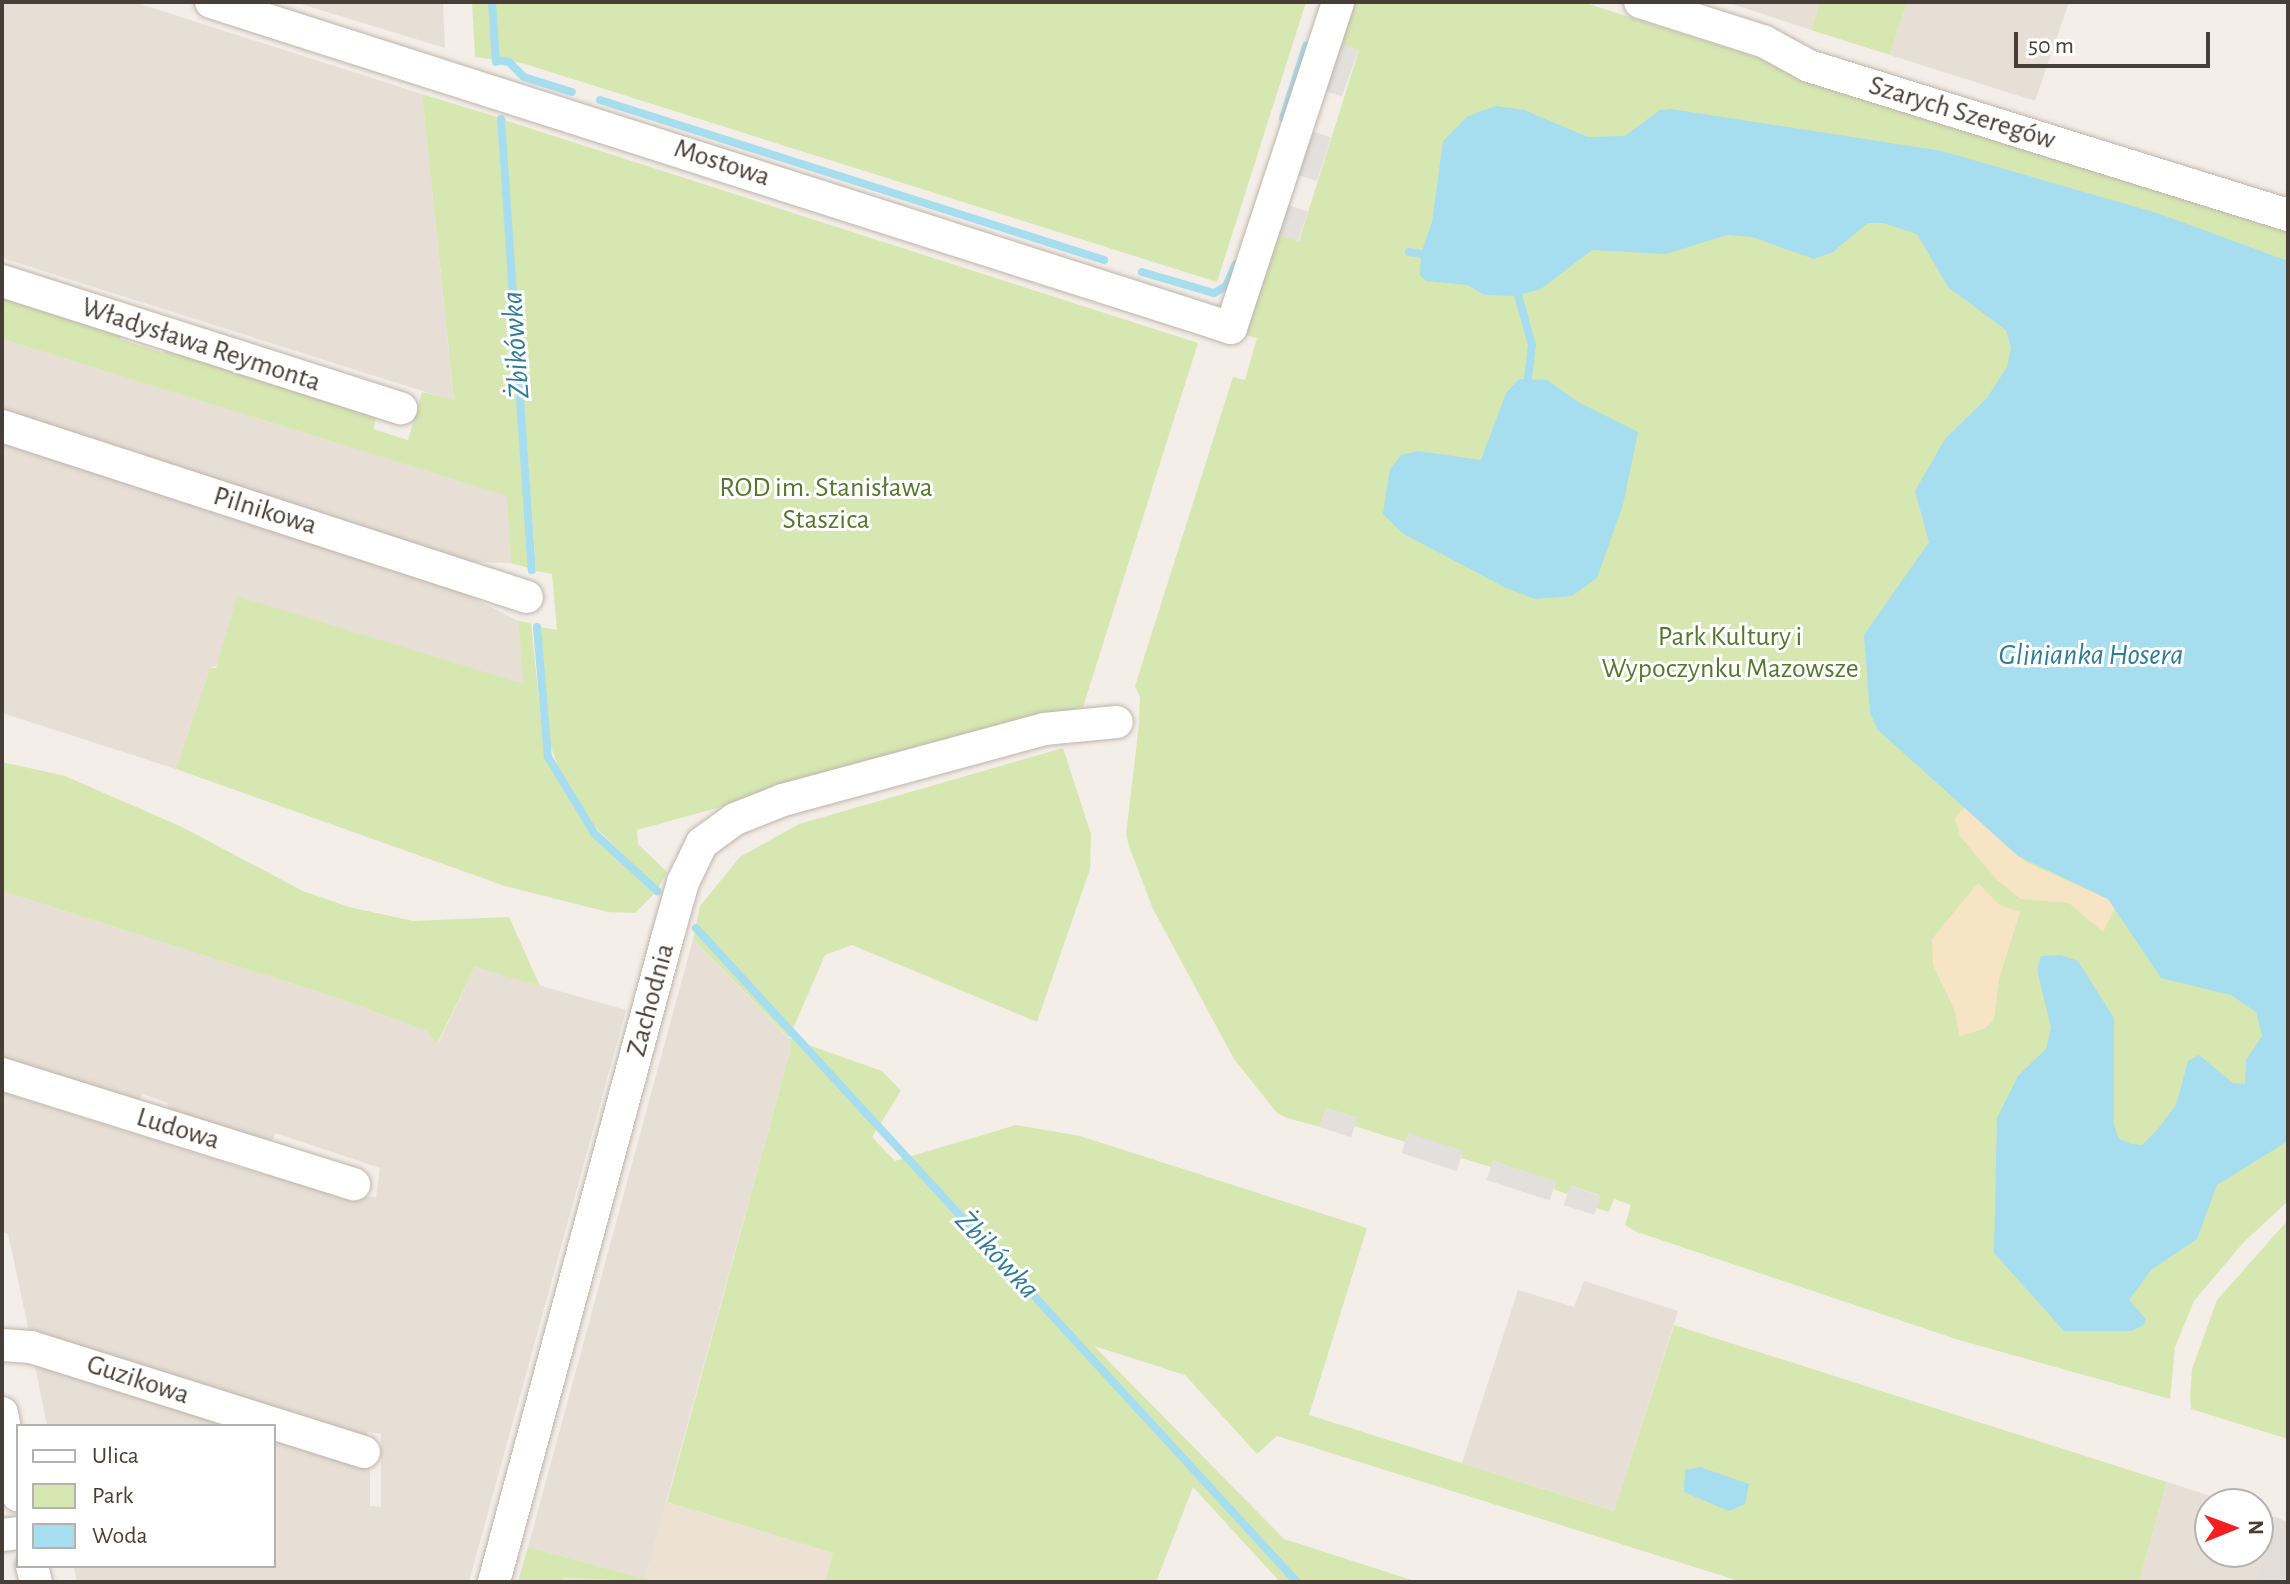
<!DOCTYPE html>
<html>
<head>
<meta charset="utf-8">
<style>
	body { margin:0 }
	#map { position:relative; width:2290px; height:1584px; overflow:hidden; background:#f3eee8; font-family:"Alegreya Sans",sans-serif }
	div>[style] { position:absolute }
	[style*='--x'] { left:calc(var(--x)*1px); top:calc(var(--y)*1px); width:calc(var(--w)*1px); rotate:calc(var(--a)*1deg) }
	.residential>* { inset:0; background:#e7dfd6 }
	.industrial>* { inset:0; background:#e3ddd9 }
	.education>* { inset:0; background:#ece1d2 }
	.green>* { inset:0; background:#d7e7b2 }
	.sand>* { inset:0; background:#f7e4c5 }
	.parking>* { inset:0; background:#e2dfdd; transform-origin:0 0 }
	.water>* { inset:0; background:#a6ddef }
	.stream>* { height:8px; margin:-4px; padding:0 4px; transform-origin:4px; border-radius:4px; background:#a6ddef }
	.roads { filter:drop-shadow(0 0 2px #bfb4ab) drop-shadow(0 0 2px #bfb4ab) }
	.minor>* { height:32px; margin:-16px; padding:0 16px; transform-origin:16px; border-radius:16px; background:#fff }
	span { translate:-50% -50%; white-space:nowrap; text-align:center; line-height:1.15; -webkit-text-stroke:6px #fff; paint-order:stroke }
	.street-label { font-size:28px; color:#473e37 }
	.park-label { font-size:28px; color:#54772b }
	.water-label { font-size:30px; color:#2d7c98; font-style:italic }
	.frame { position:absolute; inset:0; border:4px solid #473e37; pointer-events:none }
	.legend { position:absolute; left:16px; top:1424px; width:260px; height:144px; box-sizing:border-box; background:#fff; border:2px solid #b5b2af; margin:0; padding:10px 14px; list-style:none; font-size:24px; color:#473e37 }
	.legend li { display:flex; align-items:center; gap:16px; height:40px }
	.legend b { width:40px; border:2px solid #b5b2af }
	.north { position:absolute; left:2194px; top:1488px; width:80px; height:80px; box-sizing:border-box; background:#fff; border:2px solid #b5b2af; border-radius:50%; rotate:89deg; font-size:22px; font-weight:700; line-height:32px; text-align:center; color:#473e37 }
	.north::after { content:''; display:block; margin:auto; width:28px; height:36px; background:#f51e20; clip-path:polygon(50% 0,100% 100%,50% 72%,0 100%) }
	.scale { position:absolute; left:2014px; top:32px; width:196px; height:36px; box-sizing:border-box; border:4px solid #473e37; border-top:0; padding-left:10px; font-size:24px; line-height:28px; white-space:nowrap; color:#473e37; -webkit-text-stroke:6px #fff; paint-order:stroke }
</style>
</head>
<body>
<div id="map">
	<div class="residential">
		<i style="clip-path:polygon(2px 2px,134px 2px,422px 94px,454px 401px,2px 258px)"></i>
		<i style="clip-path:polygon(294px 2px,443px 2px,445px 48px)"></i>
		<i style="clip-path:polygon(1726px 2px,1820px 2px,1811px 30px)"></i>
		<i style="clip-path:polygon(1907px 2px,2069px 2px,2035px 101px,1890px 55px)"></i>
		<i style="clip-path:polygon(2px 339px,508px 496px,511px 563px,468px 562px,2px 416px)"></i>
		<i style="clip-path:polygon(2px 443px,452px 587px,518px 621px,525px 685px,323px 623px,210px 668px,176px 769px,2px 713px)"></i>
		<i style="clip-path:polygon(2px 891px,343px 1000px,426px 1031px,438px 1044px,475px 967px,626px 1010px,469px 1582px,77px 1582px,74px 1568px,84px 1566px,274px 1566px,274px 1434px,370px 1462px,370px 1506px,381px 1507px,381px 1434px,367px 1432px,366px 1443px,30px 1336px,8px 1234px,2px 1232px,2px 1092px,261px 1174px,265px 1166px,357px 1196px,376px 1197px,380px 1168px,275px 1133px,272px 1142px,168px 1109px,168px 1103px,142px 1094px,139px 1100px,2px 1059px)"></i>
		<i style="clip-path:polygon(693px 939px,789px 1039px,790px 1051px,645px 1579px,528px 1547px)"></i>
		<i style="clip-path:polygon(1584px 1281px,1678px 1311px,1614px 1511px,1462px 1463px,1518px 1290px,1574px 1307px)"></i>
		<i style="clip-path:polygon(33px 1357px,249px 1426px,47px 1426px)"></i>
		<i style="clip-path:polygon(2167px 1482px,2235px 1504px,2210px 1504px,2210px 1552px,2258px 1552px,2258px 1512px,2275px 1517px,2255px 1582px,2139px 1582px)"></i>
	</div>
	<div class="industrial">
		<i style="clip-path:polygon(2275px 1517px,2288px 1522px,2288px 1582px,2255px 1582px)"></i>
	</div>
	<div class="education">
		<i style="clip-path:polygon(666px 1502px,833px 1553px,825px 1582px,518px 1582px,528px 1547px,645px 1579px)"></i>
	</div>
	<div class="green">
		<i style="clip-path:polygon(472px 2px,1306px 2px,1217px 282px,522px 63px,475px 57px)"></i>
		<i style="clip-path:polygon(1348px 2px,1582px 2px,2288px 226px,2288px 1201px,2243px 1243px,2194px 1301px,2175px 1347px,2170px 1399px,1959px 1340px,1637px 1232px,1625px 1225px,1631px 1205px,1614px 1199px,1609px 1212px,1596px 1208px,1599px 1195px,1571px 1186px,1567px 1194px,1553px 1189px,1556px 1182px,1493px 1161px,1491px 1167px,1461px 1158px,1463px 1151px,1408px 1134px,1405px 1142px,1354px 1126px,1357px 1118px,1326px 1108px,1320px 1127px,1287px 1118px,1277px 1113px,1234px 1059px,1153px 909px,1130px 849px,1126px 835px,1139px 724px,1140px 697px,1135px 686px,1233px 377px,1245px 380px,1257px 338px,1245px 335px,1275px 234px,1299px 241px,1359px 50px,1335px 42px)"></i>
		<i style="clip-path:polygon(1820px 2px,1907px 2px,1890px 55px,1811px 30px)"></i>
		<i style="clip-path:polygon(422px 94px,497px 117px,529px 568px,511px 563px,507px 496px,2px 339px,2px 291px,122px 328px,120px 339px,163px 353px,166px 342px,377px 415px,373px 429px,408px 440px,422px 392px,454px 400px)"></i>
		<i style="clip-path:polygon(504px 120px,1198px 343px,1083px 707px,637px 830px,638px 844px,667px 872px,658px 888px,593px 825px,563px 780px,548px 739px,541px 627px,557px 630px,552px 574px,536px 571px)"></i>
		<i style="clip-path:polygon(237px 596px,524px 684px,518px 621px,531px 623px,545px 759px,588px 831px,654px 894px,635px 913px,608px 912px,505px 886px,176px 769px,210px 668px,216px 668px)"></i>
		<i style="clip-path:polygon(1063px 748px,1091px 834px,1090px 869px,1037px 1022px,852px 945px,825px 955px,789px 1038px,882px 1071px,901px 1091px,872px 1137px,895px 1161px,1016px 1125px,1080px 1136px,1367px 1228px,1309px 1415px,1614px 1511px,1674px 1325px,2167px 1482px,2139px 1582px,1742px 1582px,1277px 1436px,1257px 1454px,1185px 1375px,1094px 1346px,1284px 1539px,1418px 1582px,1280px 1582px,1193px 1487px,1156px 1582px,825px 1582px,833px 1553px,667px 1502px,790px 1051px,789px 1038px,693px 939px,700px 906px,740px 857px,799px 824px)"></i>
		<i style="clip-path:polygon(2px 762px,65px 776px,182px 827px,303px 891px,349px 907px,413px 921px,509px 917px,540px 986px,475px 967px,437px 1044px,426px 1031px,343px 1000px,2px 891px)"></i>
		<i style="clip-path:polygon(2288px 1220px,2288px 1439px,2191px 1409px,2190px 1397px,2192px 1369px,2217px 1300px)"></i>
		<i style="clip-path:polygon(528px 1547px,645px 1579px,656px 1582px,564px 1577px,562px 1582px,518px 1582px)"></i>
	</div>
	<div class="sand">
		<i style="clip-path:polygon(1966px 806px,2026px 862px,2108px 899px,2116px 906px,2103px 932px,2069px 903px,2021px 899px,1997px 880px,1960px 836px,1955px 818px)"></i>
		<i style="clip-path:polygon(1978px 883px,2000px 905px,2020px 912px,1999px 979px,1994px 1020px,1984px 1029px,1959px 1036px,1955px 1011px,1933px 965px,1932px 939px)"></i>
	</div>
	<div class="parking">
		<i style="left:1340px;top:43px;width:20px;height:50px;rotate:20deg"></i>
		<i style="left:1312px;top:131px;width:20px;height:46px;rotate:18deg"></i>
		<i style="left:1288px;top:205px;width:21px;height:31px;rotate:19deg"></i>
		<i style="left:1326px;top:1108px;width:33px;height:20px;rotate:18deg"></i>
		<i style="left:1408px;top:1133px;width:58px;height:21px;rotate:18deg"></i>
		<i style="left:1493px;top:1161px;width:66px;height:20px;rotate:18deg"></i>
		<i style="left:1570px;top:1186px;width:32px;height:20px;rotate:18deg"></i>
	</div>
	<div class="water">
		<i style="clip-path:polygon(1496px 106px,1524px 110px,1588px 137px,1625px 136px,1660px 110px,1671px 109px,1942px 151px,2157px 213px,2288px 261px,2288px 1141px,2217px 1185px,2197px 1239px,2151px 1270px,2129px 1300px,2146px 1319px,2144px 1325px,2131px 1331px,2064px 1331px,1994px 1253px,1997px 1118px,2018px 1076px,2046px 1049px,2051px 1027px,2037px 970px,2041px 956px,2061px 955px,2078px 961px,2114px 1018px,2114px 1125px,2119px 1139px,2132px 1144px,2142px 1145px,2157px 1130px,2176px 1105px,2188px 1061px,2199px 1055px,2233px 1083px,2245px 1084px,2246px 1060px,2262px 1036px,2256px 1012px,2231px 995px,2161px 978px,2108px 899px,2018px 856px,1878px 730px,1870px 713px,1864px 635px,1929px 542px,1915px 491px,1945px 439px,1987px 398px,2007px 367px,2011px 348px,2006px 330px,1948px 287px,1917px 234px,1883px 223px,1868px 223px,1833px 252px,1814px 259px,1752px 237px,1727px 235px,1666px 254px,1592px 250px,1541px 289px,1516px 296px,1485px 295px,1467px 285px,1426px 281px,1420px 275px,1421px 254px,1432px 222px,1443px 141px,1468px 116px)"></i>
		<i style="clip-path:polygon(1519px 379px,1547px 380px,1578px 402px,1638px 432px,1623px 505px,1597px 578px,1572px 596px,1535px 599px,1506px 588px,1402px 533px,1383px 514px,1390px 469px,1401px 455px,1418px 451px,1481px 460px,1506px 393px)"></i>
		<i style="clip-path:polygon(1700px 1467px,1749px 1484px,1745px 1504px,1729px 1511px,1684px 1492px,1685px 1470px)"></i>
	</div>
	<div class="stream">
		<i style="--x:492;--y:2;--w:60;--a:86.2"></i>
		<i style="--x:496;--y:60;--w:13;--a:9"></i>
		<i style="--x:509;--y:62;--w:21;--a:45"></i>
		<i style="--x:524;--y:77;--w:50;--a:17.4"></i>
		<i style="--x:600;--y:100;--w:529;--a:17.61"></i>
		<i style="--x:1283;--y:118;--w:76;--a:-72.3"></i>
		<i style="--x:501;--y:119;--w:452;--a:86.1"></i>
		<i style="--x:1409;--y:252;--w:12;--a:9"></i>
		<i style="--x:1142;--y:272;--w:75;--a:16.3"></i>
		<i style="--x:1214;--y:293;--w:14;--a:-30"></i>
		<i style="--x:1226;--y:286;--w:24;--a:-66"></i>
		<i style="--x:1518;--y:295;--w:52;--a:74.4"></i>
		<i style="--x:1532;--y:345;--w:33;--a:97"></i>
		<i style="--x:537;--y:627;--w:130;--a:85.2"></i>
		<i style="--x:548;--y:757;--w:89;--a:58.8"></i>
		<i style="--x:594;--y:833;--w:86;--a:42.6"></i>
		<i style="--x:696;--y:928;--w:888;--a:47.42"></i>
	</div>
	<div class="roads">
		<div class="minor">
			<i style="--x:211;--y:2;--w:1071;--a:17.72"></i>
			<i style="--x:1231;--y:328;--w:343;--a:-71.8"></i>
			<i style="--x:1640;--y:2;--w:131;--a:17.7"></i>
			<i style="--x:1765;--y:42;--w:50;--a:28.6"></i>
			<i style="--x:1809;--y:66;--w:502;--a:17.28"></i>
			<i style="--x:2;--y:281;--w:419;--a:17.7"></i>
			<i style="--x:2;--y:426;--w:552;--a:18.04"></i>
			<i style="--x:2;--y:1074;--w:369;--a:17.4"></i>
			<i style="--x:2;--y:1345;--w:29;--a:4"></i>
			<i style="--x:31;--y:1347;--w:349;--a:17.5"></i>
			<i style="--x:2;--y:1413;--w:84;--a:79"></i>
			<i style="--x:2;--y:1535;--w:16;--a:-7"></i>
			<i style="--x:32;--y:1566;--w:16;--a:76"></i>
			<i style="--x:494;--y:1582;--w:666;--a:-74.94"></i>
			<i style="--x:667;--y:939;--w:59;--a:-74.3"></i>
			<i style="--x:683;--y:882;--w:43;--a:-64"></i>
			<i style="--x:702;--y:843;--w:41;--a:-36"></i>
			<i style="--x:735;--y:819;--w:52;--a:-21.6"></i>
			<i style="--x:783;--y:800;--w:270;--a:-15.2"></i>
			<i style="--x:1044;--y:729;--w:73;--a:-5.5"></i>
		</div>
	</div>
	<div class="street-label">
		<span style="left:1962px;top:113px;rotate:17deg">Szarych Szeregów</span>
		<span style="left:722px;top:163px;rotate:18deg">Mostowa</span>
		<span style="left:201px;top:345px;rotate:18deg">Władysława Reymonta</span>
		<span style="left:265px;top:511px;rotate:17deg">Pilnikowa</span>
		<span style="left:651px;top:1000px;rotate:-75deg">Zachodnia</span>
		<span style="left:178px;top:1129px;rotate:17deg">Ludowa</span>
		<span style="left:138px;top:1380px;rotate:18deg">Guzikowa</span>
	</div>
	<div class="park-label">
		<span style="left:826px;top:504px">ROD im. Stanisława<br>Staszica</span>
		<span style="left:1730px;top:653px">Park Kultury i<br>Wypoczynku Mazowsze</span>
	</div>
	<div class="water-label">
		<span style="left:516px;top:345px;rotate:-94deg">Żbikówka</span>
		<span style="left:2091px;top:655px">Glinianka Hosera</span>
		<span style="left:997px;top:1255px;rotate:47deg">Żbikówka</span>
	</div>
	<div class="frame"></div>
	<ul class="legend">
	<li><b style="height:10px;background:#fff"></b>Ulica</li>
	<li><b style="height:22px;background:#d7e7b2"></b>Park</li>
	<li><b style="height:22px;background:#a6ddef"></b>Woda</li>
	</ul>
	<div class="north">N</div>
	<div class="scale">50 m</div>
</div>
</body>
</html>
